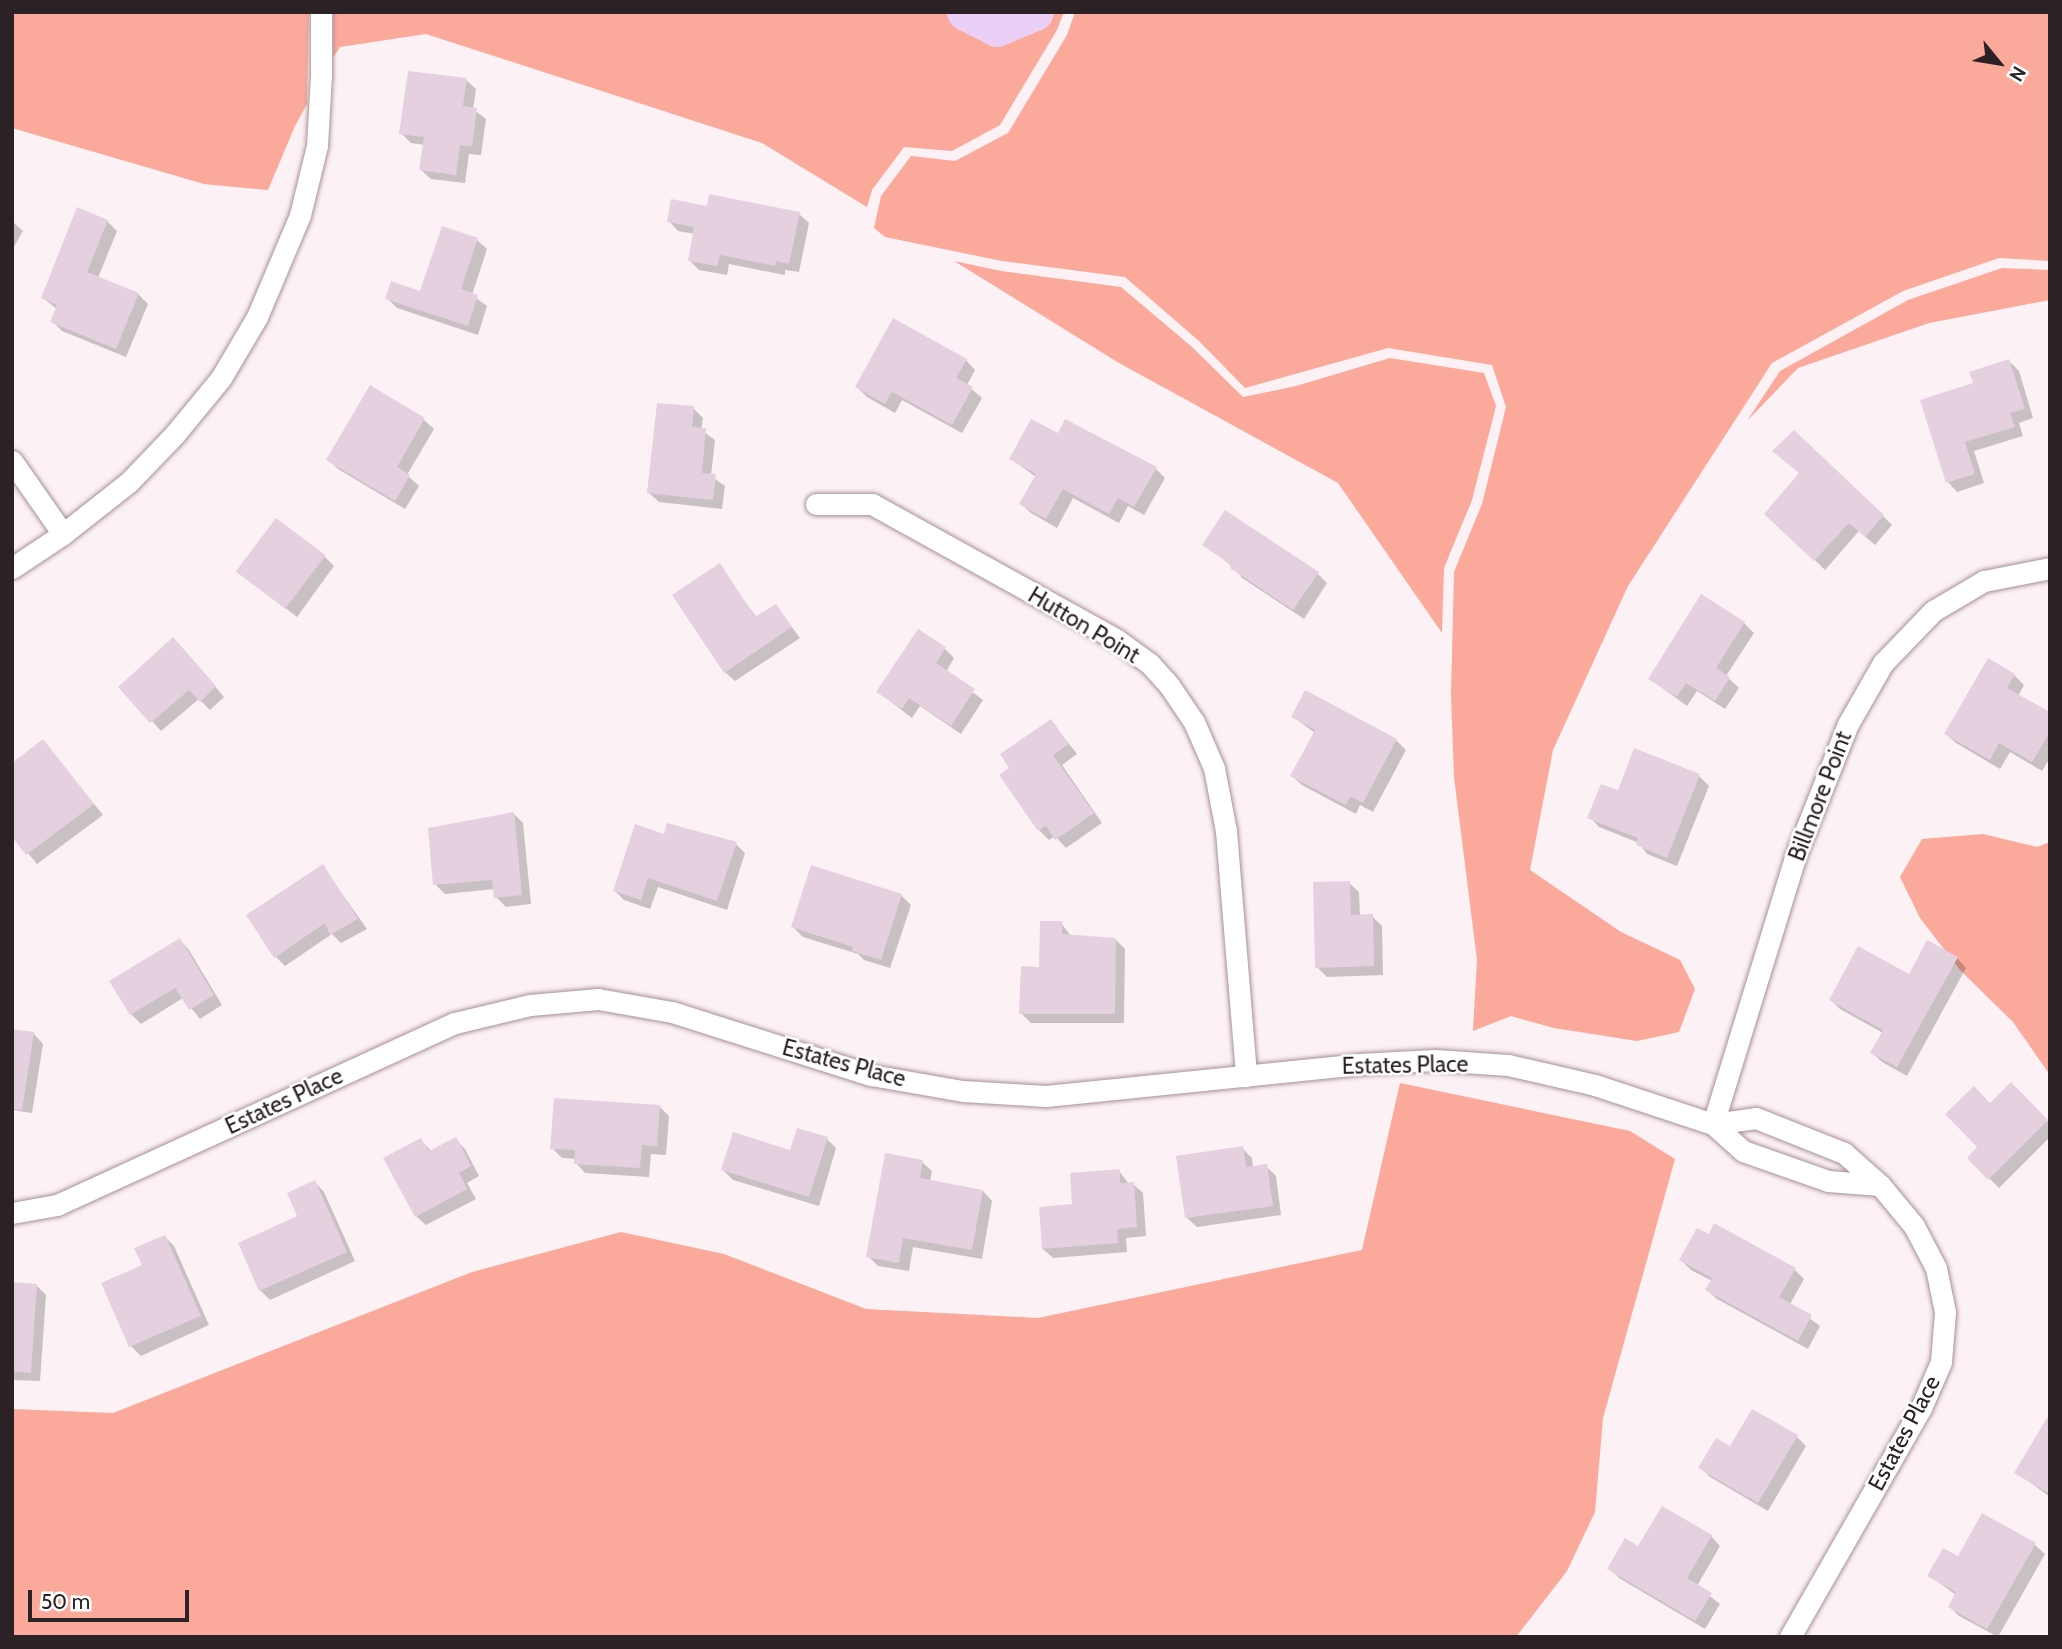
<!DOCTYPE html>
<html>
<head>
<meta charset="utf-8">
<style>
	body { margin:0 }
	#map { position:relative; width:2062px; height:1649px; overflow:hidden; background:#fcf1f5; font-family:Cabin,sans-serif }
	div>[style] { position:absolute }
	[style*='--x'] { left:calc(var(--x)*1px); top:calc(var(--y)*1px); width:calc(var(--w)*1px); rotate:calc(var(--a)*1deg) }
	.green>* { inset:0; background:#fba99a }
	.shadow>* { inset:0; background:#0003 }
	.river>* { height:38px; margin:-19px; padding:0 19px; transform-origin:19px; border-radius:19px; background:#ebcff7 }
	.building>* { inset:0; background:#e5d0e0; transform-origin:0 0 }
	.roads { filter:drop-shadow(0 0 2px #a89099) drop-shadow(0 0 2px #a89099) }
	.minor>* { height:21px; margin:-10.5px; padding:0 10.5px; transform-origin:10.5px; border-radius:10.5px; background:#fff }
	span { translate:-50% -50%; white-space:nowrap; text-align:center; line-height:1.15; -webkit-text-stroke:5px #fff; paint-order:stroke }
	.street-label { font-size:23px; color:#2c2226 }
	.frame { position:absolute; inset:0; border:14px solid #2c2226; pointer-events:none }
	.north { position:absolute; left:1964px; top:28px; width:70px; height:70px; -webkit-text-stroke:5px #fff; paint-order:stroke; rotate:120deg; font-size:19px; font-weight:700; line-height:28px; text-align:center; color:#2c2226 }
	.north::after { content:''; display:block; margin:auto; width:24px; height:32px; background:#2c2226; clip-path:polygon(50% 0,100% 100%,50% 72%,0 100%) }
	.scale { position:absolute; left:28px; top:1590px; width:161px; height:32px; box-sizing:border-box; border:4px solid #2c2226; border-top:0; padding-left:9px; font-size:21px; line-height:24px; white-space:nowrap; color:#2c2226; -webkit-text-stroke:5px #fff; paint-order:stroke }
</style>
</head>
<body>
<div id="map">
	<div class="green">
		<i style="clip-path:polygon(12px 12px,309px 12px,307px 104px,295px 126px,268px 190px,204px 184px,12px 128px)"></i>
		<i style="clip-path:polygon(333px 12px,1064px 12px,1057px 30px,1000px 125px,952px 151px,904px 147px,872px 190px,867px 207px,762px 143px,426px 34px,340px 47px,333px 58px)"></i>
		<i style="clip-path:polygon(1075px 12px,2050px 12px,2050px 261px,1999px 258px,1903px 291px,1772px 363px,1628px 586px,1553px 750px,1530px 870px,1621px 932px,1680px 960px,1695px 989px,1679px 1032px,1637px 1041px,1554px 1028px,1511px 1016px,1473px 1031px,1477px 960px,1454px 777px,1451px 695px,1454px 572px,1482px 504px,1506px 407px,1492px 365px,1388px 348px,1245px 388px,1199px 341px,1125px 277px,1002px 261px,885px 237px,874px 228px,881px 196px,911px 156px,955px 161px,1008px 133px,1067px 35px)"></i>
		<i style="clip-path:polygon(954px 261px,1001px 271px,1121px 287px,1192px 347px,1243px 397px,1296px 386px,1390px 358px,1484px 373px,1496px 406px,1472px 500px,1444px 568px,1442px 633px,1338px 483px,1119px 363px)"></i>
		<i style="clip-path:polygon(2002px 268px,2050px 270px,2050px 300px,1929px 323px,1798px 368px,1747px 421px,1780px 371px,1908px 300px)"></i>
		<i style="clip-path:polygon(1983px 834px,2037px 847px,2050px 842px,2050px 1075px,2013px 1022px,1960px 970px,1920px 918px,1900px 877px,1922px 839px)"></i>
		<i style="clip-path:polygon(1400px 1083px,1630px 1131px,1675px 1159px,1603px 1418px,1595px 1512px,1567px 1571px,1516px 1637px,12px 1637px,12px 1409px,113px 1413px,472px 1272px,621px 1232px,724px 1254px,866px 1309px,1038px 1318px,1362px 1250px)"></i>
	</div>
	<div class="shadow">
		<i style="clip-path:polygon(466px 80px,476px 89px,473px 109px,486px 119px,481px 155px,469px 154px,465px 183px,431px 179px,421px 170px,425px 145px,411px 143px,401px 133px)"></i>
		<i style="clip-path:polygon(708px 208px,799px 214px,809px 223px,799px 272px,785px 270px,785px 275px,729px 264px,727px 275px,699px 270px,689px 260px,695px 234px,678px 231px,669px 221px)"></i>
		<i style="clip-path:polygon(12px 221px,23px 231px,12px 250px)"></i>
		<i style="clip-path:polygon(107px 221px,117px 231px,98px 278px,138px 294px,148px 304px,126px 357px,62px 331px,52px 321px,57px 309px,43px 298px)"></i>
		<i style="clip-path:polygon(443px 228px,477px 240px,487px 249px,472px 295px,487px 306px,478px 335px,397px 308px,387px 298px,422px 293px)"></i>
		<i style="clip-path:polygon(966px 360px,975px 370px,967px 385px,982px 398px,962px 433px,902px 400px,895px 413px,867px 397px,857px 387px)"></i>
		<i style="clip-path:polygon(2009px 361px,2019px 371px,2033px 418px,2019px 423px,2023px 436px,1974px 451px,1984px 483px,1957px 492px,1948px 482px,1975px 384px)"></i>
		<i style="clip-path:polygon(370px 388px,424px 420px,434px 429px,407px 475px,419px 486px,405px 509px,338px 469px,328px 459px)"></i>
		<i style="clip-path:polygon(693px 408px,703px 418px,701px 430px,715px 440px,711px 476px,725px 486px,722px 509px,659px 502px,649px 493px)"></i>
		<i style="clip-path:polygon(1058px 436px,1155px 468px,1165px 478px,1144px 515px,1128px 506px,1119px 523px,1073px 498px,1057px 528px,1031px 513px,1021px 504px,1036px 477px,1011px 459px)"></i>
		<i style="clip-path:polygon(1767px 513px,1883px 516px,1892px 525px,1875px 545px,1859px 531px,1825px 570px)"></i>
		<i style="clip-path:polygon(1204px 544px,1318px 574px,1327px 583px,1304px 619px,1242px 578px,1233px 567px)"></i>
		<i style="clip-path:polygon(325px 557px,334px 566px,297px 617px,239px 572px)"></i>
		<i style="clip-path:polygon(719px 566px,757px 618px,776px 606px,800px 638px,735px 681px,725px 672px)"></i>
		<i style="clip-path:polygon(1744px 623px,1754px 633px,1726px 676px,1739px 688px,1725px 709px,1697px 691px,1687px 706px,1650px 679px)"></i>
		<i style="clip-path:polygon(183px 649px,224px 697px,210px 710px,199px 699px,161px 731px,121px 687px)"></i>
		<i style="clip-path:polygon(945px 649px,954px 658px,946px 672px,983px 700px,961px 734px,920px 706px,912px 718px,878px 692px)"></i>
		<i style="clip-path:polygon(2014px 675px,2024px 685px,2018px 696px,2050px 714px,2050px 758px,2042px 771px,2010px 752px,2000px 769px,1956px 743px,1946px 734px)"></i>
		<i style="clip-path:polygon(1293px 717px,1396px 740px,1406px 750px,1373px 812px,1360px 805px,1356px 814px,1302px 785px,1292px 776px,1315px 733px)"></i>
		<i style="clip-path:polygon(1051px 721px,1077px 754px,1062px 765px,1102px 823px,1066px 848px,1055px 836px,1049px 840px,1039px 830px,1012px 768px)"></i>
		<i style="clip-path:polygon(43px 741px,103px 815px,37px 864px,12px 834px)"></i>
		<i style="clip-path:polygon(1635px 751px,1699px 776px,1709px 786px,1677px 866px,1647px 854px,1639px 843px,1599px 827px,1590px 817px,1619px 792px)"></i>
		<i style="clip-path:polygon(514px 814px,523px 823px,531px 904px,506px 907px,496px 897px,495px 889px,445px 894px,435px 884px)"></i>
		<i style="clip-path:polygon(665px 836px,736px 844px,745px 853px,727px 910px,658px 887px,650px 909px,624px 900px,615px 891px)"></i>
		<i style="clip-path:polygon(323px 867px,367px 929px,341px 943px,332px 934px,285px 966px,276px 957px)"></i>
		<i style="clip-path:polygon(1349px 883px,1359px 892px,1360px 916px,1372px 916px,1382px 926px,1383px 975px,1327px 977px,1317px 967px)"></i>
		<i style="clip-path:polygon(901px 895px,911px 905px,890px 968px,864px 960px,858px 954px,803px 937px,793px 927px)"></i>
		<i style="clip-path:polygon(1061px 923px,1071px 936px,1115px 939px,1125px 949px,1124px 1023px,1031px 1023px,1021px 1013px)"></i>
		<i style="clip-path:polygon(180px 940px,189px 950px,222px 1005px,200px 1019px,183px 998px,141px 1024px,131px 1014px)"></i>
		<i style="clip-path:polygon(1957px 958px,1966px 968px,1907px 1076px,1882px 1062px,1872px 1053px,1883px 1033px,1840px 1009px,1831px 1000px)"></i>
		<i style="clip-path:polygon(12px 1031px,34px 1034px,43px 1044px,32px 1113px,12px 1110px)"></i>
		<i style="clip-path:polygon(2011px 1085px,2050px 1124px,2050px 1137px,1999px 1188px,1969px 1158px,1980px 1147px,1990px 1105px)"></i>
		<i style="clip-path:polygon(659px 1106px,669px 1116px,666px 1155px,651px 1154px,649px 1177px,585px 1173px,576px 1163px,576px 1159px,562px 1158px,552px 1148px)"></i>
		<i style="clip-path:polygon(455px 1139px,465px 1149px,479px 1176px,467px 1183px,476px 1199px,426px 1225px,416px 1216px,421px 1140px,432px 1152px)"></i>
		<i style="clip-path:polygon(827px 1139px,836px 1148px,819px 1206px,733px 1180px,723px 1170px,791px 1152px)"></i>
		<i style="clip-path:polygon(1242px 1148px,1252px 1158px,1253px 1168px,1266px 1166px,1276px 1176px,1281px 1215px,1197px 1227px,1187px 1218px)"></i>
		<i style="clip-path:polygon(922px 1162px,932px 1171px,930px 1182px,983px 1191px,992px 1201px,982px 1259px,913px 1247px,909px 1271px,878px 1266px,868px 1256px)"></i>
		<i style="clip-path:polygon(1119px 1171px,1129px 1184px,1133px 1184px,1143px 1193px,1146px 1236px,1126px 1238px,1127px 1252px,1053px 1258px,1043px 1249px,1074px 1206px)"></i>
		<i style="clip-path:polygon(315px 1182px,324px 1192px,355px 1261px,270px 1300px,260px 1290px)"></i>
		<i style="clip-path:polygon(165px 1237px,174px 1246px,209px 1325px,141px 1356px,131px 1346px,104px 1284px,144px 1266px)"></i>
		<i style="clip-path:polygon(1681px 1260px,1794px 1269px,1804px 1279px,1790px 1304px,1820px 1326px,1808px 1349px,1717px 1299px,1707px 1290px,1712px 1281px,1691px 1270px)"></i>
		<i style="clip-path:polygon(12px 1284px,36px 1285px,46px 1295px,40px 1381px,12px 1380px)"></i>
		<i style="clip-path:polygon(2050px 1417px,2050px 1497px,2016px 1472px)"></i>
		<i style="clip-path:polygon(1797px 1437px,1806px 1446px,1768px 1511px,1710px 1477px,1701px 1468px,1731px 1448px)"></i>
		<i style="clip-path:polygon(1711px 1536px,1720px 1546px,1697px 1586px,1720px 1604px,1705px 1629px,1619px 1578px,1609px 1568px,1639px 1548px)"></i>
		<i style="clip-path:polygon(2035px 1545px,2045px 1554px,1998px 1637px,1959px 1616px,1950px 1607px,1956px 1595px,1930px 1576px,1958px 1558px)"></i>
	</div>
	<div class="river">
		<i style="--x:966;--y:12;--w:35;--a:27"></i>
		<i style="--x:997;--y:28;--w:41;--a:-22.8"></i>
	</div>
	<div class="building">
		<i style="clip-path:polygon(408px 71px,467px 78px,463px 106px,477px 108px,472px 146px,460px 145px,456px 175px,419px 170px,424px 137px,399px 134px)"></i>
		<i style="clip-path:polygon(709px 194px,800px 212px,789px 264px,776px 261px,775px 266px,720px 255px,717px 266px,688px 261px,694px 227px,667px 222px,671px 199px,707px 206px)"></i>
		<i style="clip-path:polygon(77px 207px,108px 220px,87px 272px,139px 293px,116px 349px,50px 322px,57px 305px,41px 298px)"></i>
		<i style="clip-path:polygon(442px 226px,478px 238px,461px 289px,478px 295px,468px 326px,385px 299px,391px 281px,420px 291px)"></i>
		<i style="clip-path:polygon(893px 318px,967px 359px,956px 378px,973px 387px,952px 425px,892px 392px,885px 404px,855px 387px)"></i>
		<i style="clip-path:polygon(2009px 359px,2025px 409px,2010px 413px,2015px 427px,1965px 442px,1975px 474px,1946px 483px,1920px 400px,1973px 383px,1969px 372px)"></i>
		<i style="clip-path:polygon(370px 385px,425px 418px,397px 467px,410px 475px,395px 501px,326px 460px)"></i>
		<i style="clip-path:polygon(657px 403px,694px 406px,692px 427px,706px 428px,702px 473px,716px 474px,713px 500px,647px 493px)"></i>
		<i style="clip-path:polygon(1031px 419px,1058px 433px,1065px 419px,1157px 467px,1134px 507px,1118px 498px,1109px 514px,1063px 489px,1046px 519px,1019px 504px,1036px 474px,1009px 459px)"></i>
		<i style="clip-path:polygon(1794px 430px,1884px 515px,1865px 537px,1849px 523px,1814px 561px,1764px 514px,1799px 473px,1772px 451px)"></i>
		<i style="clip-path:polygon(1225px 510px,1319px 572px,1293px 610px,1230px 568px,1232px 565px,1202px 545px)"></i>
		<i style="left:276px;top:518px;width:62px;height:67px;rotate:37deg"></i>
		<i style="clip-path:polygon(720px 563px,755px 617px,776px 604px,792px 627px,724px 673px,672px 595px)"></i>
		<i style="clip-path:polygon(1701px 594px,1745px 622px,1716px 668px,1730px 677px,1715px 701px,1686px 683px,1677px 697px,1648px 679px)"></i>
		<i style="clip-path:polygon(918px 629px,946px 647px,936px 663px,975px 689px,951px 726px,909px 698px,902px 709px,876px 692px)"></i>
		<i style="clip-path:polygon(173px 637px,216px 686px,200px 702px,189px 690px,150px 723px,118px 687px)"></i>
		<i style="clip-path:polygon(1988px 658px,2015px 674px,2007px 688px,2050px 712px,2050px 732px,2032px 762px,1999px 743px,1990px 760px,1944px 734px)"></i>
		<i style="clip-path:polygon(1305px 690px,1397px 739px,1363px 803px,1350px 796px,1346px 805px,1290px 776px,1315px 730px,1291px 717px)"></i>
		<i style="clip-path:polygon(1051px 719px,1069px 744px,1053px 755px,1094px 813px,1055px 840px,1046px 826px,1038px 831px,999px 775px,1009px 768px,1000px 754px)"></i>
		<i style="clip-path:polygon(43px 739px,94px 804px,26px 855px,12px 837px,12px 763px)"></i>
		<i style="clip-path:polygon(1634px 748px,1700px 774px,1667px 858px,1636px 845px,1638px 838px,1587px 818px,1601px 784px,1618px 790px)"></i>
		<i style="clip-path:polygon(514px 812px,522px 895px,494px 898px,492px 880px,433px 885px,428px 828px)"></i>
		<i style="clip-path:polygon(667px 823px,737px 842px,717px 901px,648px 878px,641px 900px,613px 891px,635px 824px,664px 834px)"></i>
		<i style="clip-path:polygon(323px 864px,358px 919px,330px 935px,325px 923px,274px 958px,246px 915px)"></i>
		<i style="clip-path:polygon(811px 865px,902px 894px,881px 960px,852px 951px,853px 947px,791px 927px)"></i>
		<i style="clip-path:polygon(1350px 881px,1351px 915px,1373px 914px,1374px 966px,1315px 968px,1313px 882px)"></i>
		<i style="clip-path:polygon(1040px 921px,1062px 921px,1062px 934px,1116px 938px,1115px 1014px,1019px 1014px,1021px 966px,1039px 967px)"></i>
		<i style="clip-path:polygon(180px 938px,214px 995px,189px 1010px,175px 988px,130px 1015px,109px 981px)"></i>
		<i style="clip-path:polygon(1927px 940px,1958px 957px,1897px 1067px,1870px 1053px,1883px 1030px,1829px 1000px,1858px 946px,1909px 974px)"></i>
		<i style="clip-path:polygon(12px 1029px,34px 1032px,22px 1110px,12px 1109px)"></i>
		<i style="clip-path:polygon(2011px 1082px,2048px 1120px,1988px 1180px,1967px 1158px,1977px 1147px,1945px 1114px,1974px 1086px,1990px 1103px)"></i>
		<i style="clip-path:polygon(554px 1098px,660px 1105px,657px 1146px,642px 1145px,640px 1168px,574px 1164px,575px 1150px,550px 1149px)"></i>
		<i style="clip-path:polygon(797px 1128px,828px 1137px,809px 1197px,721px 1170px,733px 1132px,790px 1150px)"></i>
		<i style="clip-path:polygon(456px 1137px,471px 1166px,459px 1173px,467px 1189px,415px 1217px,383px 1158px,421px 1138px,429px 1151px)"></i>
		<i style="clip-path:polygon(1243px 1146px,1246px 1167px,1267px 1164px,1273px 1206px,1185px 1218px,1176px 1156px)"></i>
		<i style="clip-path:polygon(885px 1153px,923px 1160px,920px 1178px,983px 1190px,972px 1250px,903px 1238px,899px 1263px,866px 1257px)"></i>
		<i style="clip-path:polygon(1120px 1169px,1120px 1183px,1134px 1182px,1137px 1227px,1117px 1229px,1118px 1243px,1042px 1249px,1039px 1207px,1072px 1204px,1070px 1173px)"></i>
		<i style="clip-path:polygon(315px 1180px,347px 1252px,259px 1291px,238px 1243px,297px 1216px,287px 1193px)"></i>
		<i style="clip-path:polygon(1714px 1223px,1796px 1268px,1779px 1297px,1812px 1315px,1798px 1341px,1705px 1290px,1712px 1278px,1679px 1260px,1697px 1228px,1709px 1234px)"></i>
		<i style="clip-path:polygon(165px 1235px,201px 1316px,129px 1347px,101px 1283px,142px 1265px,134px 1248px)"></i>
		<i style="clip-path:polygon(12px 1282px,37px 1284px,31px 1373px,12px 1371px)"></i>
		<i style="clip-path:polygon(1752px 1409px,1798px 1435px,1758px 1503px,1698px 1468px,1716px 1438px,1730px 1446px)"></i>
		<i style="clip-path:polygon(2050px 1413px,2050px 1494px,2014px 1473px)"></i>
		<i style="clip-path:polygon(1662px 1506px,1712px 1535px,1687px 1578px,1712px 1593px,1695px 1621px,1607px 1569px,1625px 1538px,1638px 1546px)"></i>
		<i style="clip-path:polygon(1982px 1513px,2036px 1543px,1987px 1629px,1948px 1607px,1956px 1592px,1927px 1576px,1943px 1548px,1958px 1556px)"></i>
	</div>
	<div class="roads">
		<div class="minor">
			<i style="--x:12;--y:461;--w:89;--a:55.1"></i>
			<i style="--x:816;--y:504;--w:56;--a:0"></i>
			<i style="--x:872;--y:504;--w:280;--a:29"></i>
			<i style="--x:1117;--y:640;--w:41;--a:36"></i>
			<i style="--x:1150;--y:664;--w:28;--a:48"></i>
			<i style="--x:1169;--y:685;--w:45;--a:56"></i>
			<i style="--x:1194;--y:722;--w:50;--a:66.5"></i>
			<i style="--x:1214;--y:768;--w:64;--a:79.2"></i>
			<i style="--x:1226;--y:831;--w:246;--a:85.3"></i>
			<i style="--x:12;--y:568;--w:61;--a:-33.7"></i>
			<i style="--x:63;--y:534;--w:84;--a:-38.2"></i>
			<i style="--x:129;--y:482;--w:66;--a:-46.2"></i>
			<i style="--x:175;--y:434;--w:72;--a:-50.6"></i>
			<i style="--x:221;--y:378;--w:71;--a:-59.5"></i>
			<i style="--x:257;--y:317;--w:111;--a:-67.1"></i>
			<i style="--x:300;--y:215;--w:71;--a:-76.2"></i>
			<i style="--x:317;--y:146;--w:71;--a:-86.8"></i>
			<i style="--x:321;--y:75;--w:63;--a:-90"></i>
			<i style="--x:1713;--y:1124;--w:43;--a:-7.9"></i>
			<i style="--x:1756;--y:1118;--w:95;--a:21.7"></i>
			<i style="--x:1844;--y:1153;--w:48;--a:41.6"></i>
			<i style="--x:1880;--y:1185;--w:53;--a:50.3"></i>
			<i style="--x:1914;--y:1226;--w:47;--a:62.4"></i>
			<i style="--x:1936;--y:1268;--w:45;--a:78.4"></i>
			<i style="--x:1945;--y:1312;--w:50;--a:94.6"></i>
			<i style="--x:1941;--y:1362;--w:50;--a:113.5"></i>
			<i style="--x:1921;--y:1408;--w:264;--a:119.8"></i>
			<i style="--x:1713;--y:1124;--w:279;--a:-72.9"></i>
			<i style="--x:1795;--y:857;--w:143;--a:-68.3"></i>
			<i style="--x:1848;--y:724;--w:70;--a:-60.2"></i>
			<i style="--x:1883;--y:663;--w:72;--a:-46.1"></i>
			<i style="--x:1933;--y:611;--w:59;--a:-30.5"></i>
			<i style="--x:1984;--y:581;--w:67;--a:-11.1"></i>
			<i style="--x:12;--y:1213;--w:46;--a:-10.1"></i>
			<i style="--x:57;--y:1205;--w:438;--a:-24.6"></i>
			<i style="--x:455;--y:1023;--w:77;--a:-13.5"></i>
			<i style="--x:530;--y:1005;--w:68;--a:-5"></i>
			<i style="--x:598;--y:999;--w:75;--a:10"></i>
			<i style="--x:672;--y:1012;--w:209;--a:17.6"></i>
			<i style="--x:871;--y:1075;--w:93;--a:9.9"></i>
			<i style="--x:963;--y:1091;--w:83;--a:3.4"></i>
			<i style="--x:1046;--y:1096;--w:315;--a:-5.8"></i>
			<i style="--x:1359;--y:1064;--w:76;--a:-3"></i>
			<i style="--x:1435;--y:1060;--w:73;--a:3.9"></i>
			<i style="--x:1508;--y:1065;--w:89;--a:12.9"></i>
			<i style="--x:1595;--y:1085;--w:124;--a:18.3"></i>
			<i style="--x:1713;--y:1124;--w:40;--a:42"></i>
			<i style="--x:1743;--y:1151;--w:90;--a:19.4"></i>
			<i style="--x:1828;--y:1181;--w:52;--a:4.4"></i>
		</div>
	</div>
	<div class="street-label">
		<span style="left:1084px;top:625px;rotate:31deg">Hutton Point</span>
		<span style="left:1820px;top:796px;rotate:-69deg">Billmore Point</span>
		<span style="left:844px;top:1063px;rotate:15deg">Estates Place</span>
		<span style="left:1405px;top:1065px;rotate:-1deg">Estates Place</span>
		<span style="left:284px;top:1101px;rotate:-25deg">Estates Place</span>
		<span style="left:1904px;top:1433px;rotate:-62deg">Estates Place</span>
	</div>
	<div class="frame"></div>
	<div class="north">N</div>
	<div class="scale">50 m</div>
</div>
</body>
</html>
